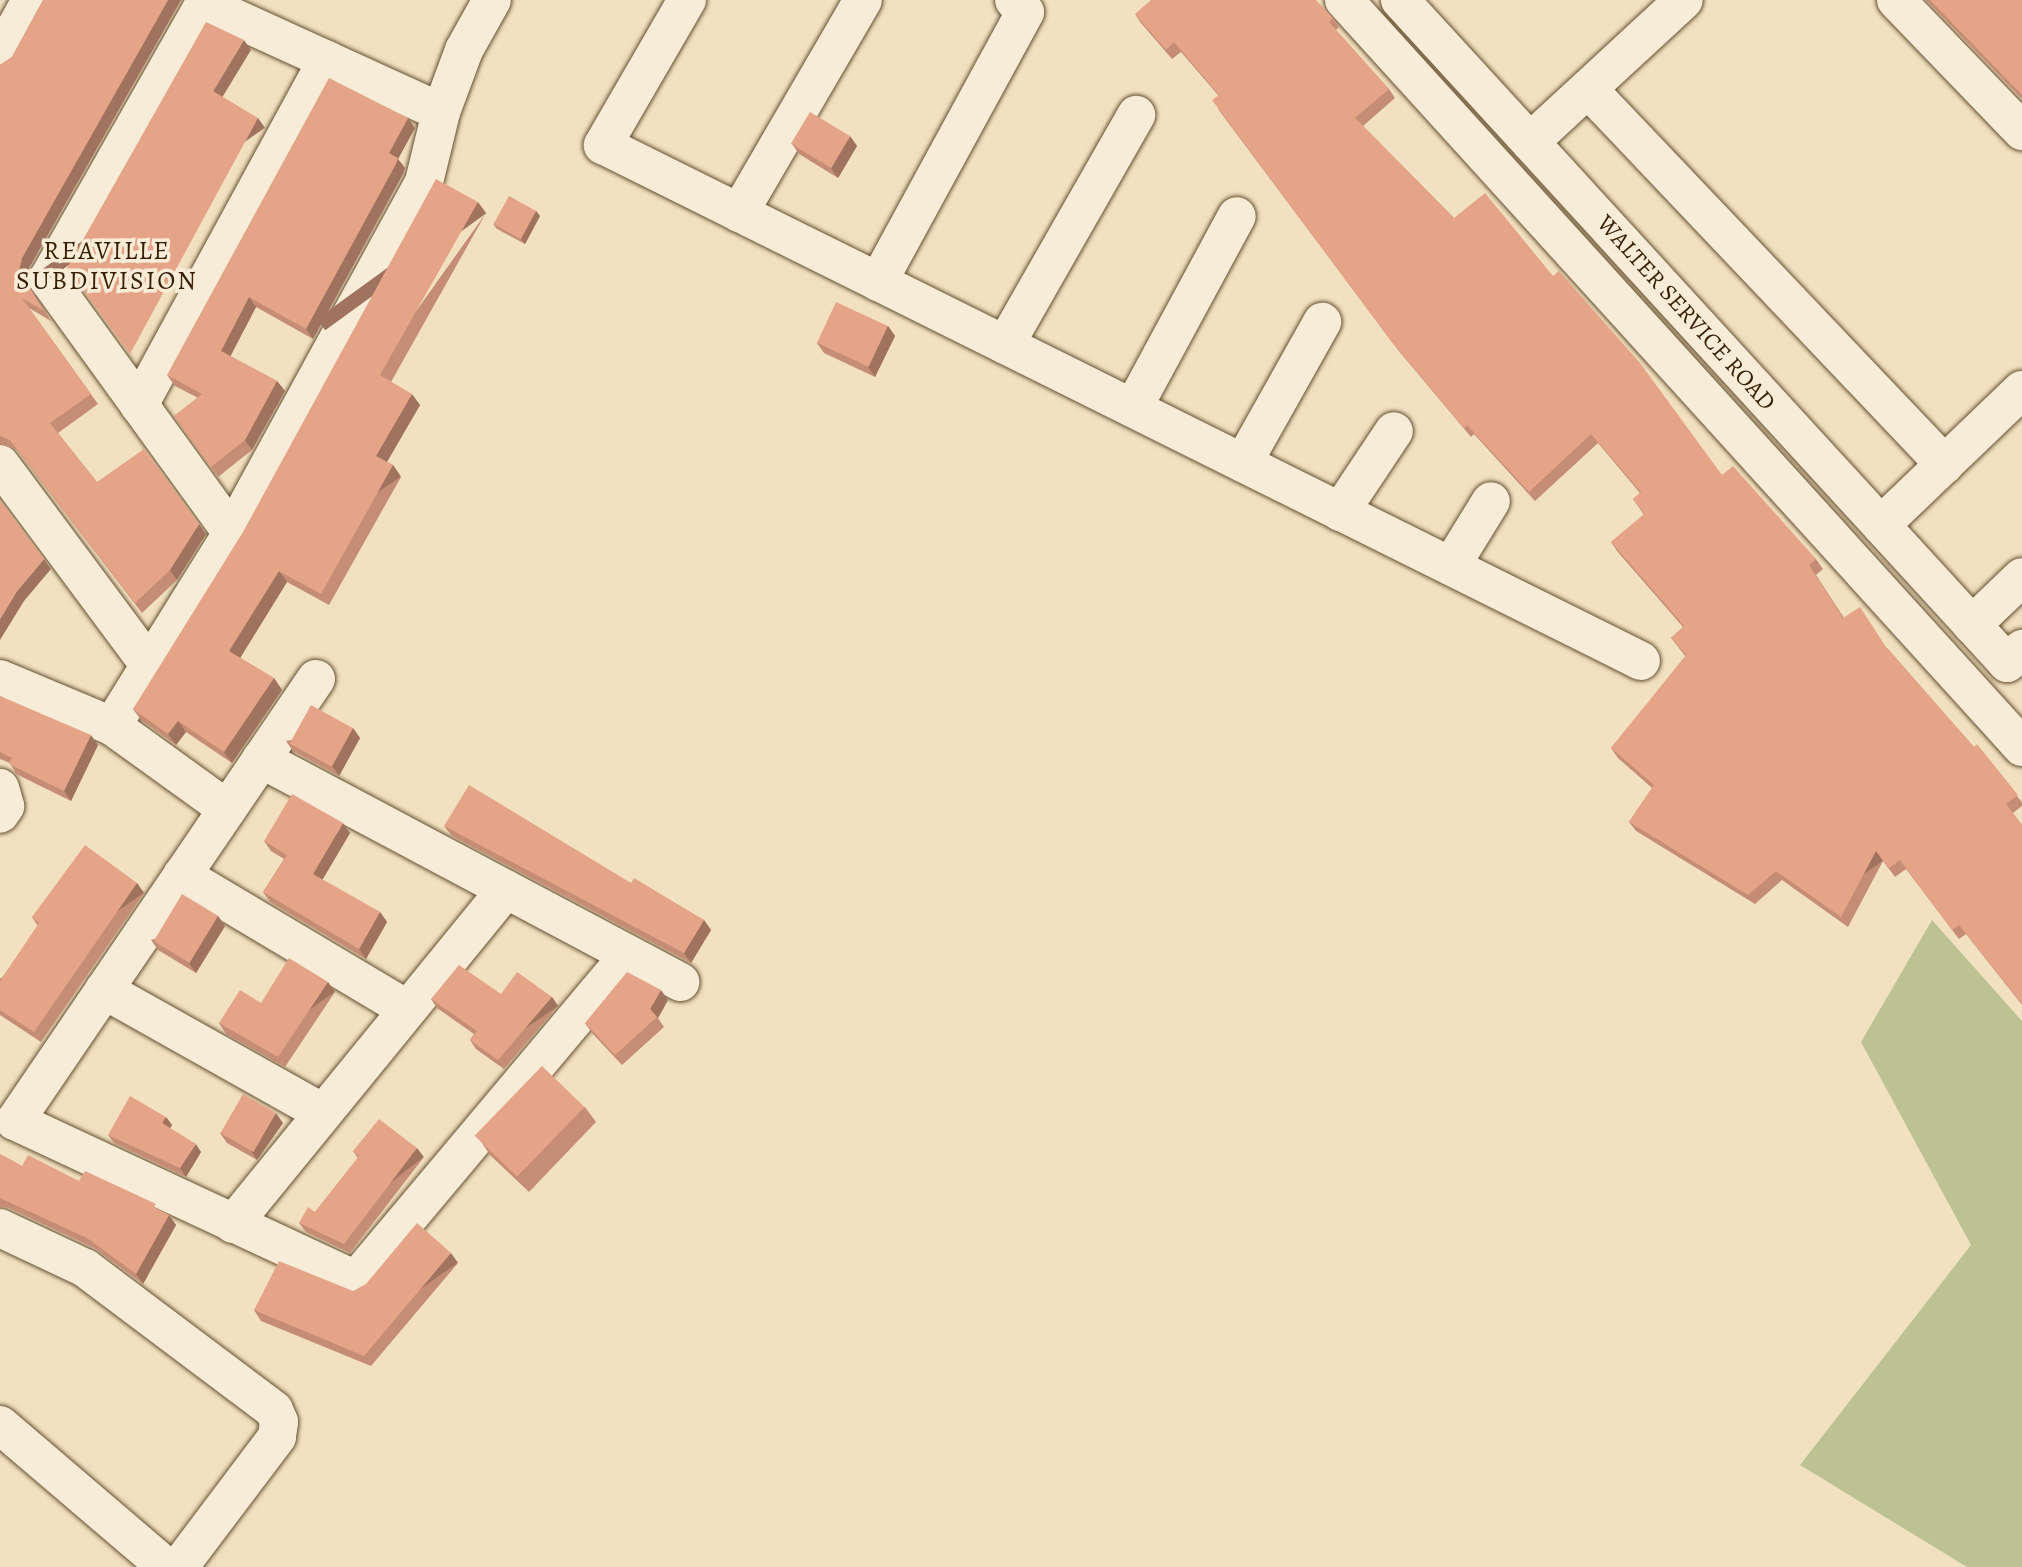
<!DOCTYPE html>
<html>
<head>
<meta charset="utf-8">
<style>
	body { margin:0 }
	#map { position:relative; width:2022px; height:1567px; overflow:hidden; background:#f2e1c1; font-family:Alegreya,serif }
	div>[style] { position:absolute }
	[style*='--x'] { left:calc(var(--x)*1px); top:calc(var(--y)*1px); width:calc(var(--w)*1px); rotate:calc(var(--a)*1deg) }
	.green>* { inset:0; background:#bcc292 }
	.roads { filter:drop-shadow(0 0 2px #665030) drop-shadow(0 0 2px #665030) }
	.minor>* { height:38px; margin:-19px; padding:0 19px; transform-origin:19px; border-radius:19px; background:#f7ecd7 }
	.wall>* { inset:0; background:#c58d75 }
	.shaded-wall>* { inset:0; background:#a0735f; transform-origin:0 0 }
	.building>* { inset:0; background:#e5a488; transform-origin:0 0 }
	span { translate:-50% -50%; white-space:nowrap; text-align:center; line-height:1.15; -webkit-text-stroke:7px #f7ecd7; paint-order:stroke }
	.street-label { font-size:24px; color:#381f00 }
	.neighbourhood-label { font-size:26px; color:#381f00; letter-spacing:2px }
</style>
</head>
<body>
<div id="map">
	<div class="green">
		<i style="clip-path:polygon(1932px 920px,2022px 1021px,2022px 1567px,1967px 1567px,1800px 1465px,1971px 1245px,1861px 1042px)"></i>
	</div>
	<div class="roads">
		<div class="minor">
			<i style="--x:687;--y:0;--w:168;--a:120.1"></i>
			<i style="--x:603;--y:145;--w:1159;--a:26.43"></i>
			<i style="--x:1344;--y:0;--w:1009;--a:47.77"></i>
			<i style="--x:1400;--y:0;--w:899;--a:47.52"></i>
			<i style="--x:2007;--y:663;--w:21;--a:-43"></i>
			<i style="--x:1896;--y:0;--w:182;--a:46.1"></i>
			<i style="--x:0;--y:56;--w:64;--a:-61"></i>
			<i style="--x:1588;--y:89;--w:518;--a:46.48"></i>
			<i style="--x:1530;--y:142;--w:209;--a:-42.7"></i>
			<i style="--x:739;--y:213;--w:246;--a:-59.8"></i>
			<i style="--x:878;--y:282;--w:307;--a:-61.4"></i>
			<i style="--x:1025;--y:12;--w:16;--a:-133"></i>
			<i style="--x:1005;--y:345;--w:265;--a:-60.3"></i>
			<i style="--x:139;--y:405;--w:393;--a:-61.4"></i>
			<i style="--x:1133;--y:408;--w:218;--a:-61.6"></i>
			<i style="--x:1243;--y:463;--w:162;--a:-60.7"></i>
			<i style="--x:0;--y:464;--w:253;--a:53.4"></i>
			<i style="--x:1340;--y:512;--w:97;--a:-56.3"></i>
			<i style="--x:1881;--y:525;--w:195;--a:-43.8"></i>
			<i style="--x:232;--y:533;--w:314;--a:-125.9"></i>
			<i style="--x:48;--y:279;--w:316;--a:-60.4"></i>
			<i style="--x:204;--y:4;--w:260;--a:24.5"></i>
			<i style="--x:1451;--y:566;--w:76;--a:-58.4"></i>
			<i style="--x:1972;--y:625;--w:69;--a:-43.8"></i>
			<i style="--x:0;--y:679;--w:121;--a:22.8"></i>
			<i style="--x:112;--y:726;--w:142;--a:35.8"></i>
			<i style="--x:316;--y:679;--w:535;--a:124.25"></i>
			<i style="--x:15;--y:1121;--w:376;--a:25"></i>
			<i style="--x:356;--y:1280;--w:424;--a:-50"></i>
			<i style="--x:112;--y:726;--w:227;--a:-58.1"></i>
			<i style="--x:232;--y:533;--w:400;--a:-61.3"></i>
			<i style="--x:424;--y:182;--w:72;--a:-76.3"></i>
			<i style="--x:441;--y:112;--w:66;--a:-69.6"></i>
			<i style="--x:464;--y:50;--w:57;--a:-60.8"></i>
			<i style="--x:261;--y:759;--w:475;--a:28"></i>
			<i style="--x:0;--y:788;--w:19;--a:74"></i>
			<i style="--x:5;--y:806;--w:9;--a:122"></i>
			<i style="--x:182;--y:875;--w:262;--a:30.8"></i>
			<i style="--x:104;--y:990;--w:249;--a:29.3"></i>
			<i style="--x:233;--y:1224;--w:432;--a:-50.8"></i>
			<i style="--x:0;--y:1228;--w:94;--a:25.2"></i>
			<i style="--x:85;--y:1268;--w:236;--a:36.9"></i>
			<i style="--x:274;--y:1410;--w:13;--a:67"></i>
			<i style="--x:279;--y:1422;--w:15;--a:98"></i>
			<i style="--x:277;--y:1437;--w:163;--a:127"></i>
			<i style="--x:0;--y:1425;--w:218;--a:40.5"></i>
		</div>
	</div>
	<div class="wall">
		<i style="clip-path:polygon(43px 0,181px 0,29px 268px,26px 281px,51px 321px,29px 308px,98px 404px,58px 433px,97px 482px,206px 534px,177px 580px,142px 613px,17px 450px,0 444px,0 65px,12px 57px)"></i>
		<i style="clip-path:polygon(1926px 0,2022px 0,2022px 99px)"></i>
		<i style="clip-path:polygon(1135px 14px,1333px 18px,1339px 27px,1336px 30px,1389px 89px,1395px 98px,1363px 126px,1454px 218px,1553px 276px,1722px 475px,1816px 559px,1823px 569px,1816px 575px,1844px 618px,1888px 649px,2022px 802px,2022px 806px,2013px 813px,2022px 825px,2022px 1005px,1966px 934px,1959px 939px,1906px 869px,1895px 877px,1883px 861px,1848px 927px,1782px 880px,1755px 904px,1636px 831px,1629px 822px,1652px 788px,1618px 758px,1611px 748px,1686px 657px,1671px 638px,1683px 627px,1617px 551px,1611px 542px,1644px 515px,1633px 499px,1640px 493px,1598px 443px,1535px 501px,1474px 434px,1471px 437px,1398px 350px,1218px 109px,1218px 95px,1181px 52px,1172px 59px,1141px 23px)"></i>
		<i style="clip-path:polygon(408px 118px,415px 128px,398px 159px,405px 168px,403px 174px,313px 339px,256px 307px,230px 356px,277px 381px,285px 391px,252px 450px,218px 477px,174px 416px,198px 398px,175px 386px,167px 375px)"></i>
		<i style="clip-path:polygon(850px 136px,857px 146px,838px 178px,799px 154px,792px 144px)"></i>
		<i style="clip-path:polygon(536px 211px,540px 216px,525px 244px,497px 229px,493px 224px)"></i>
		<i style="clip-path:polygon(486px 213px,391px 382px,420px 405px,387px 462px,393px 465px,401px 477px,329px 605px,287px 582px,240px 658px,274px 678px,282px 690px,232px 763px,186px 732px,176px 745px,141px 720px,133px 709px)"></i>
		<i style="clip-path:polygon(888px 326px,895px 336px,875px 377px,824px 353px,817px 343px)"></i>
		<i style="clip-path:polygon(0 696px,98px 745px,71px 801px,16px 774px,10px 763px,0 759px)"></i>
		<i style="clip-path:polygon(353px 728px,360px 738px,339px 776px,293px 751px,286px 741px)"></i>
		<i style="clip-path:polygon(444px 826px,631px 883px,704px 920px,711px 930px,691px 963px,452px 836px)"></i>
		<i style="clip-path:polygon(350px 833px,322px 880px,380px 912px,387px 922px,366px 959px,270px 902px,263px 892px,284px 859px,271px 851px,264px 841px)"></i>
		<i style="clip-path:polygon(137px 883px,144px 893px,41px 1042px,0 1015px,0 981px,38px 926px,32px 917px)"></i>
		<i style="clip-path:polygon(218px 916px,225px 926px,196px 973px,158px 950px,151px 940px)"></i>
		<i style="clip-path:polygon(328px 982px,335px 992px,285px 1067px,226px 1034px,219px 1023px,261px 1003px)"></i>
		<i style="clip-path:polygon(552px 997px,558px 1006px,504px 1069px,476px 1049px,470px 1040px,474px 1034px,437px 1008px,431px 999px)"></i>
		<i style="clip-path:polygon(668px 1000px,658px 1018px,664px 1027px,622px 1065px,592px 1033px,585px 1023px)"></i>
		<i style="clip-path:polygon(585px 1107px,596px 1122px,529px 1192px,490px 1155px,480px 1140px)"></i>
		<i style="clip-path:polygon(166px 1117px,172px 1125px,170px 1128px,201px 1152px,186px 1177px,114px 1143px,108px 1135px)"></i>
		<i style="clip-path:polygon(283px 1123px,257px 1160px,227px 1143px,220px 1133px)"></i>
		<i style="clip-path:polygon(353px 1151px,424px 1157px,350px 1253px,306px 1232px,299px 1223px,315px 1212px,358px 1158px)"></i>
		<i style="clip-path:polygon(0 1154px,22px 1166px,79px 1181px,161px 1211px,169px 1215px,176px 1225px,143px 1284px,94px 1248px,9px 1208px,0 1207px)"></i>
		<i style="clip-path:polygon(458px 1263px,371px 1366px,261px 1321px,254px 1310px,353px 1291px)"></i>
	</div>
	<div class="shaded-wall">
		<i style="clip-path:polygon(168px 0,181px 0,29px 268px,26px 281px,51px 321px,19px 271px,22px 258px)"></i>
		<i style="clip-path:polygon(244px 40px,251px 50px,220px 101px,213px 91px)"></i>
		<i style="left:258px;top:118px;width:12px;height:268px;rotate:55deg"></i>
		<i style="clip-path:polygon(408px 118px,415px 128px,398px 159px,405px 168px,403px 174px,313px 339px,306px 329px,389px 153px)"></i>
		<i style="clip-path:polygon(850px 136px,857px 146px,838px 178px,831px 168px)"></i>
		<i style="left:478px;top:202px;width:14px;height:199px;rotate:54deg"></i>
		<i style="clip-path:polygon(536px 211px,540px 216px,525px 244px,521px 239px)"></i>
		<i style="clip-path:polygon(249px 297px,256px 307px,228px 361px,221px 351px)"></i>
		<i style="clip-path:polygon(888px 326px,895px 336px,875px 377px,868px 367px)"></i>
		<i style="clip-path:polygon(277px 381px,285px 391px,252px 450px,245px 440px)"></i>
		<i style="clip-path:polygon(412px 394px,420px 405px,384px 467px,376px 456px)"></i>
		<i style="left:393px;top:465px;width:14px;height:148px;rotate:56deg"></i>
		<i style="clip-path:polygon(199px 524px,206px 534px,177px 580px,170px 570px)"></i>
		<i style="clip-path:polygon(44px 559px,51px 569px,24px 601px,0 640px,0 619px,17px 591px)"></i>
		<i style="clip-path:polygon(279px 571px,287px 582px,237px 663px,229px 651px)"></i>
		<i style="clip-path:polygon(274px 678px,282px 690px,232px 763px,224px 752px)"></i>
		<i style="clip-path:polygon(178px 721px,186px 732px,176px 745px,168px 734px)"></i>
		<i style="clip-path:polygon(353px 728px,360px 738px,339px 776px,332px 766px)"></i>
		<i style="clip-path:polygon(91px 735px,98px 745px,71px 801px,64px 791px)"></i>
		<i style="clip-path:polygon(343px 823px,350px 833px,320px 884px,313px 874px)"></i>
		<i style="left:1876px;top:851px;width:12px;height:75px;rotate:55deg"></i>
		<i style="left:137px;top:883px;width:12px;height:181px;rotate:55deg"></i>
		<i style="clip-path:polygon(380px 912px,387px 922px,366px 959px,359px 949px)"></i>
		<i style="clip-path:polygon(218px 916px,225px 926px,196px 973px,189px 963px)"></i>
		<i style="clip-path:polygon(704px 920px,711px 930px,691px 963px,684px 953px)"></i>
		<i style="left:328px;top:982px;width:12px;height:90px;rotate:55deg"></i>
		<i style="clip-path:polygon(661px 990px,668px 1000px,658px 1018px,650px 1009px)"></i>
		<i style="left:552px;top:997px;width:11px;height:83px;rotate:56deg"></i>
		<i style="clip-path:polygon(276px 1113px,283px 1123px,257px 1160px,250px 1150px)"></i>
		<i style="clip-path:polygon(166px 1117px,172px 1125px,168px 1132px,162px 1123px)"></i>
		<i style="clip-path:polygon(196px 1144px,201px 1152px,186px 1177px,180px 1168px)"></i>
		<i style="left:417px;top:1148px;width:11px;height:121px;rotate:52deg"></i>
		<i style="clip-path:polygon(169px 1215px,176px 1225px,143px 1284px,136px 1274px)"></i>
		<i style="left:451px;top:1253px;width:12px;height:135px;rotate:55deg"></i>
	</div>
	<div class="building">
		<i style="clip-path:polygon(43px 0,168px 0,22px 258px,19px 271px,44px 311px,22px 298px,91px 394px,50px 423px,97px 482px,144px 449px,199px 524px,170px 570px,135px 603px,10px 440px,0 436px,0 65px,12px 57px)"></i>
		<i style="clip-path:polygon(1151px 0,1316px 0,1333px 18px,1329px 22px,1389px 89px,1355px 118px,1454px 218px,1485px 193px,1553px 276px,1559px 271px,1640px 363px,1722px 475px,1733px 466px,1816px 559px,1809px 565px,1843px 618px,1860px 607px,1886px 647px,1974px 747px,1977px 744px,2018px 795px,2006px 804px,2022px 825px,2022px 1004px,1959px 925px,1952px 930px,1900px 860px,1889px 868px,1876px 851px,1841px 917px,1776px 871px,1748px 895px,1629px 822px,1654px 785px,1611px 748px,1686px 655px,1671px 638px,1684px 626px,1611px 542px,1644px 514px,1633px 499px,1641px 492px,1591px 434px,1529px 492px,1467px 425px,1464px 428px,1391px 341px,1212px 100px,1219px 95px,1174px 42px,1166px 50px,1135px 14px)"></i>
		<i style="clip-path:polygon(1930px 0,2022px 0,2022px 95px)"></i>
		<i style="clip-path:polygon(206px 22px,244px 40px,213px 91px,258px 118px,130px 354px,67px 268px)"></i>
		<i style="clip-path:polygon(329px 78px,408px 118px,389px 153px,398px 158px,396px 164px,306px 329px,249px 297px,221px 351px,277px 381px,245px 440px,211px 467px,174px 416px,202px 394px,167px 375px)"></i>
		<i style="left:810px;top:112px;width:47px;height:37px;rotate:31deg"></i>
		<i style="clip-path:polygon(436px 179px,478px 202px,380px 375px,412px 394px,376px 456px,393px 465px,321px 594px,279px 571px,229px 651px,274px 678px,224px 752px,178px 721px,168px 734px,133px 709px,243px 532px)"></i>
		<i style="left:509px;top:196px;width:31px;height:32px;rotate:29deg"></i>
		<i style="left:836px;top:302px;width:57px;height:45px;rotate:25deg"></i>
		<i style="clip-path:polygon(0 500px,44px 559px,17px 591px,0 619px)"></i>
		<i style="clip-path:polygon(0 696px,91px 735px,64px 791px,9px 764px,12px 758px,0 752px)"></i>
		<i style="left:311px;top:705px;width:48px;height:44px;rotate:29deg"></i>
		<i style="clip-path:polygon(469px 785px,631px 883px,634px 878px,704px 920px,684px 953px,444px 826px)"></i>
		<i style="clip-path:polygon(292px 794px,343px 823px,313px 874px,380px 912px,359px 949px,263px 892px,287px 855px,264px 841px)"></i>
		<i style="clip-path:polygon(85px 845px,137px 883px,34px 1032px,0 1010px,0 981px,39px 923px,32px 917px)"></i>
		<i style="left:182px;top:894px;width:42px;height:55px;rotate:31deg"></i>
		<i style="clip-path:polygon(289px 958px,328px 982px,278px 1057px,219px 1023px,240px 990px,261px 1003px)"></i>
		<i style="clip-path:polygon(459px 965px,501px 994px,517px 972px,552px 997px,498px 1060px,470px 1040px,477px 1031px,431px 999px)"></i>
		<i style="clip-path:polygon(627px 972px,661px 990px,650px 1009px,657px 1017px,615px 1055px,585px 1023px)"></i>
		<i style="left:542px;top:1066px;width:59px;height:97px;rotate:44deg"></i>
		<i style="left:243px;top:1094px;width:38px;height:45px;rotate:30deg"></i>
		<i style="clip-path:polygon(130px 1096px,166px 1117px,162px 1123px,196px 1144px,180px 1168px,108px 1135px)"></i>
		<i style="clip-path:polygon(379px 1119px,417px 1148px,344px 1244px,299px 1223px,308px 1207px,315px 1212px,359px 1156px,353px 1151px)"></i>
		<i style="clip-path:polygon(0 1154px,22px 1166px,28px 1155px,79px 1181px,85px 1171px,156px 1204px,154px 1207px,169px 1215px,136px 1274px,87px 1238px,0 1198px)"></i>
		<i style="clip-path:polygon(417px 1223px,451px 1253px,364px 1356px,254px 1310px,279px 1261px,353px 1291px,366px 1284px)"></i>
	</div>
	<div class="street-label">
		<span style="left:1686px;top:313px;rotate:48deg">WALTER SERVICE ROAD</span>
	</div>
	<div class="neighbourhood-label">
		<span style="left:107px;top:266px">REAVILLE<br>SUBDIVISION</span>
	</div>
</div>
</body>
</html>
